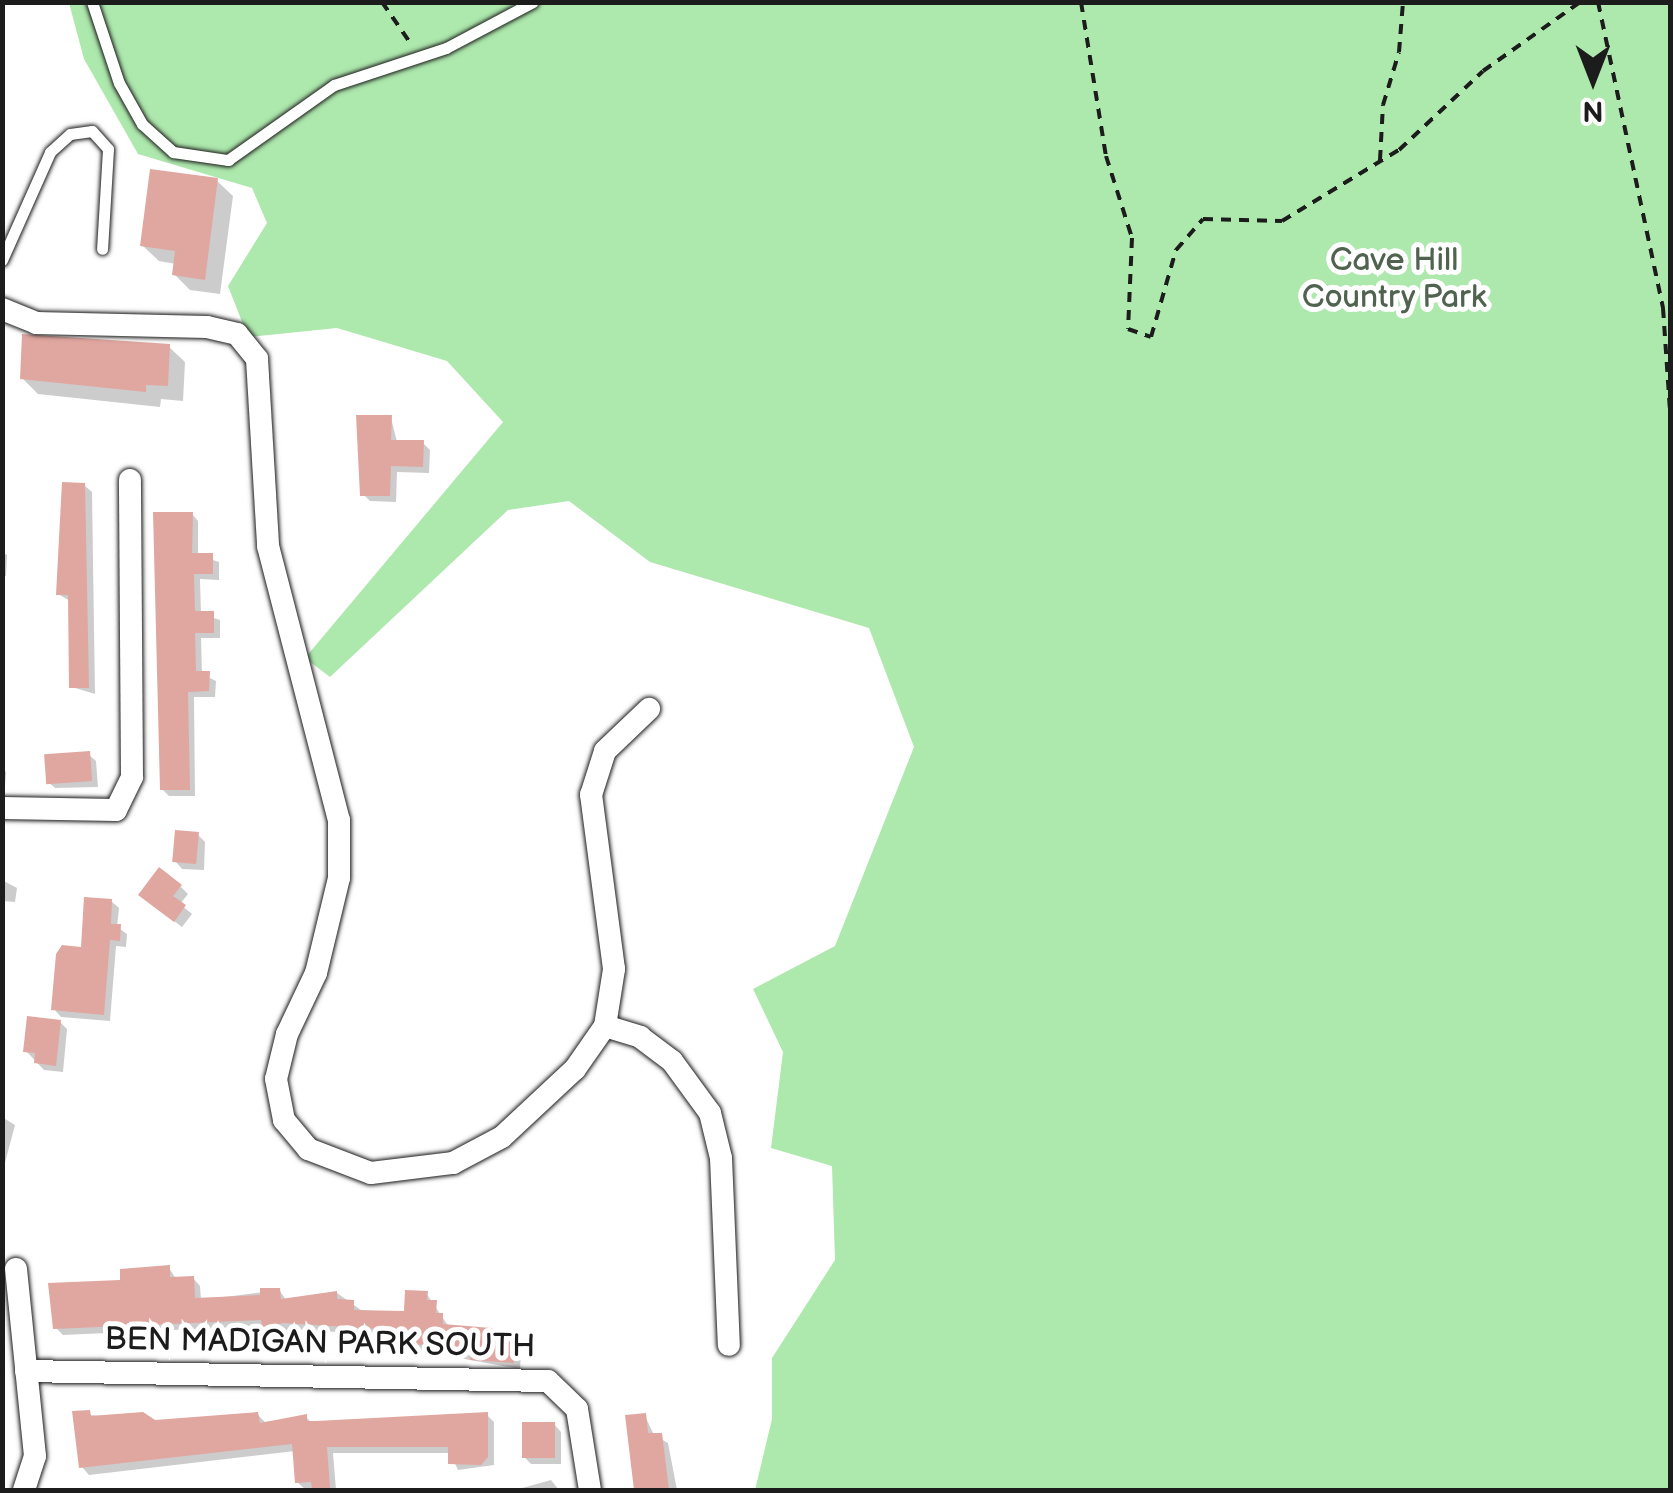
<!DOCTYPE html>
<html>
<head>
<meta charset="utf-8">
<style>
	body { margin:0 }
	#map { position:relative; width:1673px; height:1493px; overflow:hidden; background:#fff; font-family:"Balsamiq Sans",sans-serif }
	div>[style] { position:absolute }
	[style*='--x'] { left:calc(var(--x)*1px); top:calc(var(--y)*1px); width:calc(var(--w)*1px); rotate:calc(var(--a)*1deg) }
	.green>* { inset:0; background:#ade8ad }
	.shadow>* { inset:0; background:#0003 }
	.building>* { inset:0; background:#e0a6a0; transform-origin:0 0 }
	.path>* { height:4px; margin-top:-2px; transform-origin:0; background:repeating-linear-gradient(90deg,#1c1c1c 0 10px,transparent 0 18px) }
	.roads { filter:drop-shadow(0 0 2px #1c1c1c) drop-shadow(0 0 2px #1c1c1c) }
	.lane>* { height:11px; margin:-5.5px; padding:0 5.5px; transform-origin:5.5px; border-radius:5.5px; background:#fff }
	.street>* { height:22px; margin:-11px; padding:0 11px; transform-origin:11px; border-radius:11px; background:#fff }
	span { translate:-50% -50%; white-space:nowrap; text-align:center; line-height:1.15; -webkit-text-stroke:10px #fff; paint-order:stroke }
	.park-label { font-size:32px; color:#4f634f }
	.street-label { font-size:32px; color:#1c1c1c }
	.frame { position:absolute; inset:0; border:5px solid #1c1c1c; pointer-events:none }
	.north { position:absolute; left:1543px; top:30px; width:100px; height:100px; -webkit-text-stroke:8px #fff; paint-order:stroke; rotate:180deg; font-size:28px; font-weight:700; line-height:40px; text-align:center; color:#1c1c1c }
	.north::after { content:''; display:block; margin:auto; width:35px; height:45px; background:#1c1c1c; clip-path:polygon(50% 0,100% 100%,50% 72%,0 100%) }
</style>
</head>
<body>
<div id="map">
	<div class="green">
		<i style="clip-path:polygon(69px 3px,1670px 3px,1670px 1490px,755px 1490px,772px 1419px,772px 1358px,835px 1260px,832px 1166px,771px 1148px,783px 1052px,753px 989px,835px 946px,914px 747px,869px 628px,650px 562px,569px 501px,508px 510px,330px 677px,305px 658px,503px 422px,447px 361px,337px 328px,248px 337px,228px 286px,267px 223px,252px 188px,138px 154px,84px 59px)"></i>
	</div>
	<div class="shadow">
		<i style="clip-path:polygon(217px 181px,233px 196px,220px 294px,190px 290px,174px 274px,176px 264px,159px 261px,143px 246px)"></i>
		<i style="clip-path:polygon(169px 347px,185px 362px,183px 401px,161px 399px,160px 407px,38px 394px,22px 378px)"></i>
		<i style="clip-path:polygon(391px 418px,397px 442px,423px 443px,430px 450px,429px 473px,397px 472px,396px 502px,370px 501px,363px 494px)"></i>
		<i style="clip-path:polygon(84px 485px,92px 492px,95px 694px,72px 687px,70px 601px,58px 594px)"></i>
		<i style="clip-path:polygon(192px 514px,198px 521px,198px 555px,219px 562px,219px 580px,200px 579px,201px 614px,220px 620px,220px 638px,201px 638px,202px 674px,216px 681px,215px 697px,194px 697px,195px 796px,169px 796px,162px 789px)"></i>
		<i style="clip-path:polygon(2px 552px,7px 555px,6px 576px,2px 576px)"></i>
		<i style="clip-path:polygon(88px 754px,96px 761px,98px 787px,55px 788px,47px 781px)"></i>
		<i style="clip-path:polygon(2px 768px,6px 772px,4px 800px,2px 800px)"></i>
		<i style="clip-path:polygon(198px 835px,205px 842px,204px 870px,182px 869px,175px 861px)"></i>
		<i style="clip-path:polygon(2px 880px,17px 888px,15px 902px,2px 901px)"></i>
		<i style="clip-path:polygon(181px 887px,188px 894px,180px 904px,192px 914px,182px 927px,149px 902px)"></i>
		<i style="clip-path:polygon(111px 901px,119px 908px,117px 927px,127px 934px,126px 947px,116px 946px,110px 1021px,61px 1017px,54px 1009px)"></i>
		<i style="clip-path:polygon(60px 1022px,67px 1029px,63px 1072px,44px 1070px,26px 1051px)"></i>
		<i style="clip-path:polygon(2px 1117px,15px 1125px,2px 1174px)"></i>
		<i style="clip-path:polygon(169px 1268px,176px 1279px,193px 1278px,200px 1286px,201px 1300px,279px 1290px,287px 1301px,337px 1293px,361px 1310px,406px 1314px,426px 1293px,449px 1327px,501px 1331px,521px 1352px,520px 1369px,404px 1348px,396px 1336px,292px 1329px,271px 1334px,263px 1326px,63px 1335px,55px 1327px,123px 1282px)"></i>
		<i style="clip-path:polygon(75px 1414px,199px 1423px,258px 1415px,265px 1422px,306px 1417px,312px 1423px,487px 1415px,494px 1422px,494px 1465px,458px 1470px,450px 1453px,333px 1453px,336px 1490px,305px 1489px,297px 1482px,295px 1451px,89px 1475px,82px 1467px)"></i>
		<i style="clip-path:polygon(645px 1416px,654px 1435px,668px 1443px,677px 1490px,637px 1490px,628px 1417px)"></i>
		<i style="clip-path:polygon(554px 1424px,561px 1432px,561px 1464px,531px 1464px,524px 1457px)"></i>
		<i style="clip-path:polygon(551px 1480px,559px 1490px,515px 1490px)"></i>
	</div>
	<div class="building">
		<i style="clip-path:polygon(150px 169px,218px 178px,205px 280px,172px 275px,175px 251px,140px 246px)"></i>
		<i style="clip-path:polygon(22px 334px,170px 344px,168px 386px,146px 385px,146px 392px,20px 379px)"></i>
		<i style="clip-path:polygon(356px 415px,392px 415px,391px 440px,424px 440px,423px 467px,391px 466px,390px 496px,360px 496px)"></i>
		<i style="clip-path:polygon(62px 482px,85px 483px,89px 688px,69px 688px,68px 595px,56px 595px)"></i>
		<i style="clip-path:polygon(153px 512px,193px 512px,192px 553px,213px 553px,213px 574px,194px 574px,195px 611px,214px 611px,214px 633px,195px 633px,196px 671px,210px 671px,209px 691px,188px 692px,190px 790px,160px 790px)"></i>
		<i style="left:90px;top:751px;width:30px;height:46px;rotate:86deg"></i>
		<i style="left:175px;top:830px;width:24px;height:32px;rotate:5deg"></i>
		<i style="clip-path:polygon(159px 867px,182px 885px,173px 896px,186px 905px,174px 922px,138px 895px)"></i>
		<i style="clip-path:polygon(84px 897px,112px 899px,111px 924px,121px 924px,120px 941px,110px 940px,104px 1015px,51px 1010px,56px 954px,62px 945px,81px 947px)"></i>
		<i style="clip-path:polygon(27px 1016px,61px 1020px,56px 1066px,34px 1063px,35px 1053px,23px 1052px)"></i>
		<i style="clip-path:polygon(170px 1265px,170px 1277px,194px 1276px,195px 1298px,260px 1295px,260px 1288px,280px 1288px,281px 1299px,337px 1291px,337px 1299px,354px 1300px,354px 1310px,404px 1311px,405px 1290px,428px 1291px,427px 1300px,437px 1300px,436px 1313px,443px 1313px,443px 1324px,503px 1329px,502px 1341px,514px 1342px,514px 1363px,470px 1360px,471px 1350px,394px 1342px,394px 1330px,283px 1323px,262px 1328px,261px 1320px,53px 1329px,48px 1283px,120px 1280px,120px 1269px)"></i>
		<i style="clip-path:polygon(90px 1410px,91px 1416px,143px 1412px,155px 1420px,258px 1412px,260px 1423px,307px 1414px,307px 1421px,316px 1421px,488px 1412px,488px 1457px,481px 1465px,448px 1464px,448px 1447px,327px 1447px,330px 1488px,312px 1489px,311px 1482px,295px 1483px,292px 1444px,79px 1468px,72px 1411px)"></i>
		<i style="clip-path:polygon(646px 1413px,648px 1433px,662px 1433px,669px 1490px,634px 1490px,625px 1415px)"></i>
		<i style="left:555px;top:1422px;width:36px;height:33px;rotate:90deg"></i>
	</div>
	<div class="path">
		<i style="--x:382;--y:2;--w:51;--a:55.4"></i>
		<i style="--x:1081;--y:2;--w:156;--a:80.8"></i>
		<i style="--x:1106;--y:156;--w:86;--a:72.4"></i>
		<i style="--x:1132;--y:238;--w:91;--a:92.5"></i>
		<i style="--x:1128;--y:329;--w:24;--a:19"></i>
		<i style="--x:1151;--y:337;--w:91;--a:-74"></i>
		<i style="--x:1176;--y:250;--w:41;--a:-48.9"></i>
		<i style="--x:1203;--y:219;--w:79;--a:1.5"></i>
		<i style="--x:1282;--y:221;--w:137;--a:-31.3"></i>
		<i style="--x:1399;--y:150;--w:115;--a:-43.2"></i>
		<i style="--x:1483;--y:71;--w:119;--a:-35.4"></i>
		<i style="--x:1598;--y:2;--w:313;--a:78"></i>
		<i style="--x:1663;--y:308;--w:104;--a:86.1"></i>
		<i style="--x:1380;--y:160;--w:55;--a:-86.9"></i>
		<i style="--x:1383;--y:105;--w:55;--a:-73.2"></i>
		<i style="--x:1399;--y:52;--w:50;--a:-85.4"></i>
	</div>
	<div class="roads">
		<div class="lane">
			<i style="--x:92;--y:2;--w:85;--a:71.6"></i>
			<i style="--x:119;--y:83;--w:47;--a:60.7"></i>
			<i style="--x:142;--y:124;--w:42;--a:42.1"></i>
			<i style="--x:173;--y:152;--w:56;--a:8.3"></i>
			<i style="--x:228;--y:160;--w:130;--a:-35.3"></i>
			<i style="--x:334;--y:85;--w:118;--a:-18.3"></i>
			<i style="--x:446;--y:48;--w:98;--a:-27.9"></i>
			<i style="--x:2;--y:260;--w:118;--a:-66"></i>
			<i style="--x:50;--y:152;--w:27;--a:-42"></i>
			<i style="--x:70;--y:134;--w:22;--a:-8"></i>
			<i style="--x:92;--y:131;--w:24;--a:48"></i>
			<i style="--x:108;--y:149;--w:100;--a:93.4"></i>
		</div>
		<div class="street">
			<i style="--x:2;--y:309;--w:37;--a:22"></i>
			<i style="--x:36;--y:323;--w:171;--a:1.3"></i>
			<i style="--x:207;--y:327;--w:31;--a:13"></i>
			<i style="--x:237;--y:334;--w:32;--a:51"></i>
			<i style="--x:257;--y:359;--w:187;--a:86.6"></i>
			<i style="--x:268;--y:546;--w:283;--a:75.5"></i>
			<i style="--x:339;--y:820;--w:58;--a:90"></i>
			<i style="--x:339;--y:878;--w:98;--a:103.6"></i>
			<i style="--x:316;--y:973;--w:68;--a:115.4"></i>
			<i style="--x:287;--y:1034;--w:46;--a:103.7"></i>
			<i style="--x:276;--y:1079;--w:42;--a:79"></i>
			<i style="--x:284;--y:1120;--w:38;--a:50"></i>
			<i style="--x:308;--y:1149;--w:67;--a:20.9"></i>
			<i style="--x:371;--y:1173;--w:83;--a:-7"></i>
			<i style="--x:453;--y:1163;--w:55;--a:-28"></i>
			<i style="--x:502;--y:1137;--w:100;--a:-43"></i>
			<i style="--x:575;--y:1069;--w:52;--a:-55.1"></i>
			<i style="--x:605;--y:1026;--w:58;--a:-81"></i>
			<i style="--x:614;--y:969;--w:176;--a:-97.5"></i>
			<i style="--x:591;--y:795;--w:46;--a:-72.3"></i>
			<i style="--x:605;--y:751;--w:61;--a:-43.7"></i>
			<i style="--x:2;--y:808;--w:114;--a:1"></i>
			<i style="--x:116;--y:810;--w:37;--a:-64"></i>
			<i style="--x:132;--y:777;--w:297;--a:-90.4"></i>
			<i style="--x:605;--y:1026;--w:37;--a:17"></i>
			<i style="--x:640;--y:1037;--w:40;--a:37"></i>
			<i style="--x:672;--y:1061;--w:64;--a:53.8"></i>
			<i style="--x:710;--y:1113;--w:46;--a:76.3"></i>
			<i style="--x:721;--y:1158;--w:187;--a:87.6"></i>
			<i style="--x:16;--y:1269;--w:188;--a:84.2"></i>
			<i style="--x:35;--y:1456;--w:36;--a:108"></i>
			<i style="--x:26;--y:1371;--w:522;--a:1.1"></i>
			<i style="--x:548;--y:1381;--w:40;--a:44"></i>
			<i style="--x:577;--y:1409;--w:82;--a:80.9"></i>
		</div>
	</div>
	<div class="park-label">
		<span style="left:1394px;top:280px">Cave Hill<br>Country Park</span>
	</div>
	<div class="street-label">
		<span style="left:320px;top:1344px;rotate:1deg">BEN MADIGAN PARK SOUTH</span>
	</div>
	<div class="frame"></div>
	<div class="north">N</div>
</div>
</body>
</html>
